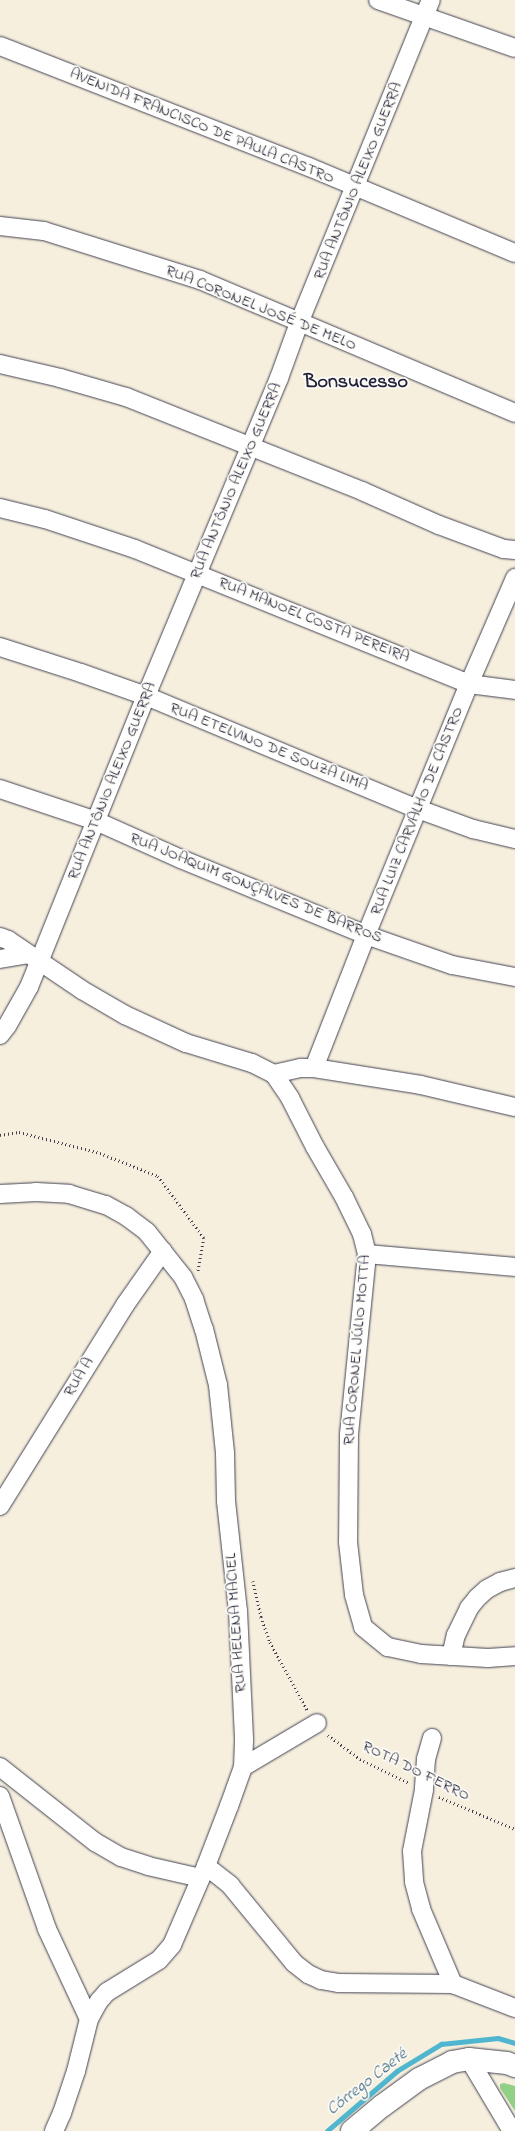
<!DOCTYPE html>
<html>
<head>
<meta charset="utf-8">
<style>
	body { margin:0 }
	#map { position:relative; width:515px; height:2131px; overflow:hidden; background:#f6efdd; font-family:"Indie Flower",sans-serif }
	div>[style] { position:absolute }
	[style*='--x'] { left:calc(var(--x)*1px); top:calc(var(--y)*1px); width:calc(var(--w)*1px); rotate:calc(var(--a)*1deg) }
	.green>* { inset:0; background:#92d086 }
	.stream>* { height:4.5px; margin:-2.25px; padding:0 2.25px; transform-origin:2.25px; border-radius:2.25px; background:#50b6cf }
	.path>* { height:2.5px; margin-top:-1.25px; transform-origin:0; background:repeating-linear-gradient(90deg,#424153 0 1px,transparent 0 4px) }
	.roads { filter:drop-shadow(0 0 1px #424153) drop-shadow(0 0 1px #424153) }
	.street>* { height:18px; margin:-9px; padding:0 9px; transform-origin:9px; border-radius:9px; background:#fff }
	.secondary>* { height:22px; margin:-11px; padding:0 11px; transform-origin:11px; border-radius:11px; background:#fff }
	span { translate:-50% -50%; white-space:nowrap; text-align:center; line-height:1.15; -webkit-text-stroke:3.5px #fdfcf7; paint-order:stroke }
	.street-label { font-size:16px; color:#22223b }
	.water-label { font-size:17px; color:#345d76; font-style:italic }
	.district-label { font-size:20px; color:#22223b; font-weight:700 }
</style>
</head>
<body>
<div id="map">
	<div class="green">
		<i style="clip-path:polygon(504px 2083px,515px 2086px,515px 2111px,500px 2088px,500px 2084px)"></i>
	</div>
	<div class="stream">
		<i style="--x:327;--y:2131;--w:92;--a:-40.6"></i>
		<i style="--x:397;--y:2071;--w:52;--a:-31.5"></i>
		<i style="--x:441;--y:2044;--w:57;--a:-6"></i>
		<i style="--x:498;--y:2038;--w:18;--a:16"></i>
	</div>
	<div class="path">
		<i style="--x:0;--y:1135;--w:19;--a:-9"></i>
		<i style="--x:19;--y:1132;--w:84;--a:14.5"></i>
		<i style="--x:100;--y:1153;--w:62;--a:21.6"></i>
		<i style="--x:158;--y:1176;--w:77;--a:53.4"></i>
		<i style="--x:204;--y:1238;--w:34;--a:100"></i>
		<i style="--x:253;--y:1581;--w:37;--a:77"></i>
		<i style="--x:261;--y:1617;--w:27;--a:70"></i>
		<i style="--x:270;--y:1642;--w:79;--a:61.2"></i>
		<i style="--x:328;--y:1735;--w:40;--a:37"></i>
		<i style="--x:360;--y:1759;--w:55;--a:26.1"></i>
		<i style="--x:439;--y:1797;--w:82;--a:22.8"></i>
	</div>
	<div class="roads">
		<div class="street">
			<i style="--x:378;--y:0;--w:145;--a:19.3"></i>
			<i style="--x:0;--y:46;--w:332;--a:21.4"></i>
			<i style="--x:309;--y:167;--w:223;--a:22.7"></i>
			<i style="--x:0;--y:226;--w:44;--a:6.5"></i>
			<i style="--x:44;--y:231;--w:164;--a:17.4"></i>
			<i style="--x:200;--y:280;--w:342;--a:22.9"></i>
			<i style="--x:0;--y:364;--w:62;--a:13.1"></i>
			<i style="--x:60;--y:378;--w:69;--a:16.1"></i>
			<i style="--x:126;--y:397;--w:254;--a:21.7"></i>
			<i style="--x:362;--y:491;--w:84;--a:23.8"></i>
			<i style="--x:439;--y:525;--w:69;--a:20.3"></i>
			<i style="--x:504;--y:549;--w:11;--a:5"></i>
			<i style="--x:0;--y:508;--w:46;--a:13.7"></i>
			<i style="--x:45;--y:519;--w:95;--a:18.4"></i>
			<i style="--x:135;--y:549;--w:360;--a:22"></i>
			<i style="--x:469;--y:684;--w:46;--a:7.4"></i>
			<i style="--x:0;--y:647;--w:85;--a:17.8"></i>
			<i style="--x:81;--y:673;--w:69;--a:19.5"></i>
			<i style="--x:146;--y:696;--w:295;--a:22.6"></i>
			<i style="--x:418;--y:809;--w:59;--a:20"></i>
			<i style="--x:473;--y:829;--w:43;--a:13.4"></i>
			<i style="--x:0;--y:789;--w:101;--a:18.4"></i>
			<i style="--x:96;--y:821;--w:93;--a:24.1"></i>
			<i style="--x:181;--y:859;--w:200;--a:22.3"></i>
			<i style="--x:366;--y:935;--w:91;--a:19.2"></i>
			<i style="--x:452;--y:965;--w:64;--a:10.8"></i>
			<i style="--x:0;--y:937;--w:9;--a:21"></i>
			<i style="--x:8;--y:940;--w:89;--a:34"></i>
			<i style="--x:82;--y:990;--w:50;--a:30.2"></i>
			<i style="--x:125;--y:1015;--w:67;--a:24.7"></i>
			<i style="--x:186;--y:1043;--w:69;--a:16.9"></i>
			<i style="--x:252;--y:1063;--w:25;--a:27"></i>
			<i style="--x:274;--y:1074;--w:29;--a:56"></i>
			<i style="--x:290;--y:1098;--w:55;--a:63"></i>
			<i style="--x:315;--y:1147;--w:58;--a:59.9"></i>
			<i style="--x:344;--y:1197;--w:41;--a:64.1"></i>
			<i style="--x:362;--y:1234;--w:21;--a:76"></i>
			<i style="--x:367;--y:1254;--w:181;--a:95.7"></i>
			<i style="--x:349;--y:1434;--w:108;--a:90.5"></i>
			<i style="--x:348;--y:1542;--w:53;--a:83.5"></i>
			<i style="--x:354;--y:1595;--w:33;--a:74"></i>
			<i style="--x:363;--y:1627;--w:32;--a:39"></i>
			<i style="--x:388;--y:1647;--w:34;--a:12"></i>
			<i style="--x:421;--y:1654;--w:67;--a:3.4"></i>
			<i style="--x:488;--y:1658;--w:27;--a:-4"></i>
			<i style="--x:0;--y:959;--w:27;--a:-10"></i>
			<i style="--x:0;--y:1035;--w:11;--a:-52"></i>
			<i style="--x:7;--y:1026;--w:45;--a:-60.6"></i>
			<i style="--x:29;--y:987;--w:314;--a:-68.1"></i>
			<i style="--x:146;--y:696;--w:345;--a:-67.3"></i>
			<i style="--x:279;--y:378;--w:59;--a:-70"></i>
			<i style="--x:299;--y:323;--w:349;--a:-67.8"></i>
			<i style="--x:314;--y:1068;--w:143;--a:-68.6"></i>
			<i style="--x:366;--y:935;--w:271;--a:-67.7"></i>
			<i style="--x:469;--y:684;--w:116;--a:-66.5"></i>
			<i style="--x:274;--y:1074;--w:28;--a:-13"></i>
			<i style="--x:301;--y:1068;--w:13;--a:0"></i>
			<i style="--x:314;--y:1068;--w:108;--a:9"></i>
			<i style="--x:421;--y:1085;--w:97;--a:13.2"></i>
			<i style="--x:0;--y:1194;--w:36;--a:-3"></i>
			<i style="--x:36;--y:1192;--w:33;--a:3"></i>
			<i style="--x:69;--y:1194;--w:39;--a:17"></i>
			<i style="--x:106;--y:1205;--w:23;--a:29"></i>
			<i style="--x:126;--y:1216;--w:26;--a:37"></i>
			<i style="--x:147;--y:1232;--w:58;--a:51.3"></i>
			<i style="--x:183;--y:1277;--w:25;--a:63"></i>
			<i style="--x:194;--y:1299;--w:32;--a:72"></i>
			<i style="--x:204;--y:1329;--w:58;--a:76"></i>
			<i style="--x:218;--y:1385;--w:68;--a:84.1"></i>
			<i style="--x:225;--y:1453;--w:48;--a:88.8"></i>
			<i style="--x:226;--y:1501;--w:111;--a:83.8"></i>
			<i style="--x:238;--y:1611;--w:129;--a:87.3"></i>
			<i style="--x:244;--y:1740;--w:27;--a:92"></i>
			<i style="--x:243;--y:1767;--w:41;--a:109.7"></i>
			<i style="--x:229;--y:1806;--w:64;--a:111"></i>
			<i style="--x:206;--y:1866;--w:86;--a:113.3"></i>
			<i style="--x:172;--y:1945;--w:20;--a:131"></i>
			<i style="--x:159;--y:1960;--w:61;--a:148.4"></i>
			<i style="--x:107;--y:1992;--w:12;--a:132"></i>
			<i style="--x:99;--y:2001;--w:21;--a:119"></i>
			<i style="--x:89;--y:2019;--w:54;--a:104"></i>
			<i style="--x:76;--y:2071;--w:44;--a:108.4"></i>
			<i style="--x:62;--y:2113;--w:20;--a:114"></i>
			<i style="--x:367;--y:1254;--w:149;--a:5"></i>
			<i style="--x:0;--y:1506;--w:237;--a:-58.1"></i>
			<i style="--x:125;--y:1305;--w:66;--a:-54.9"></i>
			<i style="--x:451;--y:1656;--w:22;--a:-77"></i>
			<i style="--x:456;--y:1635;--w:30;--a:-64"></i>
			<i style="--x:469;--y:1608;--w:13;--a:-51"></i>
			<i style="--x:477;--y:1598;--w:13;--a:-42"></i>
			<i style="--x:487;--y:1589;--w:15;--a:-28"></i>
			<i style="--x:500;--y:1582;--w:16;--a:-15"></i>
			<i style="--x:432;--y:1738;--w:22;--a:106"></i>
			<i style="--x:426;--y:1759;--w:31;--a:94"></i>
			<i style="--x:424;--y:1790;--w:62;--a:101.1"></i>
			<i style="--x:412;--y:1851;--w:31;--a:86"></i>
			<i style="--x:414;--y:1882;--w:28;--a:75"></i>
			<i style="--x:421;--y:1909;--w:82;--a:66.9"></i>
			<i style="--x:0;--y:1767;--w:121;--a:38.3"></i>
			<i style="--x:95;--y:1842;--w:30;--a:30"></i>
			<i style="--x:121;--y:1857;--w:28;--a:18"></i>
			<i style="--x:148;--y:1866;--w:54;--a:12.8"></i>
			<i style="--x:243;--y:1767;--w:86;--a:-30.7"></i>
			<i style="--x:0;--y:1796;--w:141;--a:70.5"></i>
			<i style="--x:47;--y:1929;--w:99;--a:65"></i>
			<i style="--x:206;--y:1866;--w:31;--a:38"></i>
			<i style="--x:230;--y:1885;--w:101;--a:50.6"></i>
			<i style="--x:294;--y:1963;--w:18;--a:38"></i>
			<i style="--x:308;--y:1974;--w:14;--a:25"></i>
			<i style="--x:321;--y:1980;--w:17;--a:10"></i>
			<i style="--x:338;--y:1983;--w:115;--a:0.5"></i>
			<i style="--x:453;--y:1984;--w:66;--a:21.2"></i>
			<i style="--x:469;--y:2059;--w:84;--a:59.2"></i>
		</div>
		<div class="secondary">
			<i style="--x:352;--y:2131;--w:39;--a:-40"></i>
			<i style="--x:382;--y:2106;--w:46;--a:-36.1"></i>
			<i style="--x:419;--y:2079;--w:37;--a:-27"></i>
			<i style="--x:452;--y:2062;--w:17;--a:-10"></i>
			<i style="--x:469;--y:2059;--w:38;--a:6"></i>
			<i style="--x:507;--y:2063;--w:9;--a:21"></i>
		</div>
	</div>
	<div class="street-label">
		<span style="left:202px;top:126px;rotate:22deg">AVENIDA FRANCISCO DE PAULA CASTRO</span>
		<span style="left:358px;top:181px;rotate:-68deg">RUA ANTÔNIO ALEIXO GUERRA</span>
		<span style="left:261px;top:308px;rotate:22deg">RUA CORONEL JOSÉ DE MELO</span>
		<span style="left:236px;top:481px;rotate:-67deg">RUA ANTÔNIO ALEIXO GUERRA</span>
		<span style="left:314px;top:620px;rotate:22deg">RUA MANOEL COSTA PEREIRA</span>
		<span style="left:269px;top:747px;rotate:22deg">RUA ETELVINO DE SOUZA LIMA</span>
		<span style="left:112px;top:781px;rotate:-68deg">RUA ANTÔNIO ALEIXO GUERRA</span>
		<span style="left:417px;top:811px;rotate:-68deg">RUA LUIZ CARVALHO DE CASTRO</span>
		<span style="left:256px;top:888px;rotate:22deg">RUA JOAQUIM GONÇALVES DE BARROS</span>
		<span style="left:357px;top:1350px;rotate:-85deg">RUA CORONEL JÚLIO MOTTA</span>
		<span style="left:79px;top:1377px;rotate:-58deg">RUA A</span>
		<span style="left:236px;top:1623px;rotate:-94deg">RUA HELENA MACIEL</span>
		<span style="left:416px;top:1771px;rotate:26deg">ROTA DO FERRO</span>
	</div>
	<div class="water-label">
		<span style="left:367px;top:2082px;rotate:-38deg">Córrego Caeté</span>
	</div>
	<div class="district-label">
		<span style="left:356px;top:382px">Bonsucesso</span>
	</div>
</div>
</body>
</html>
